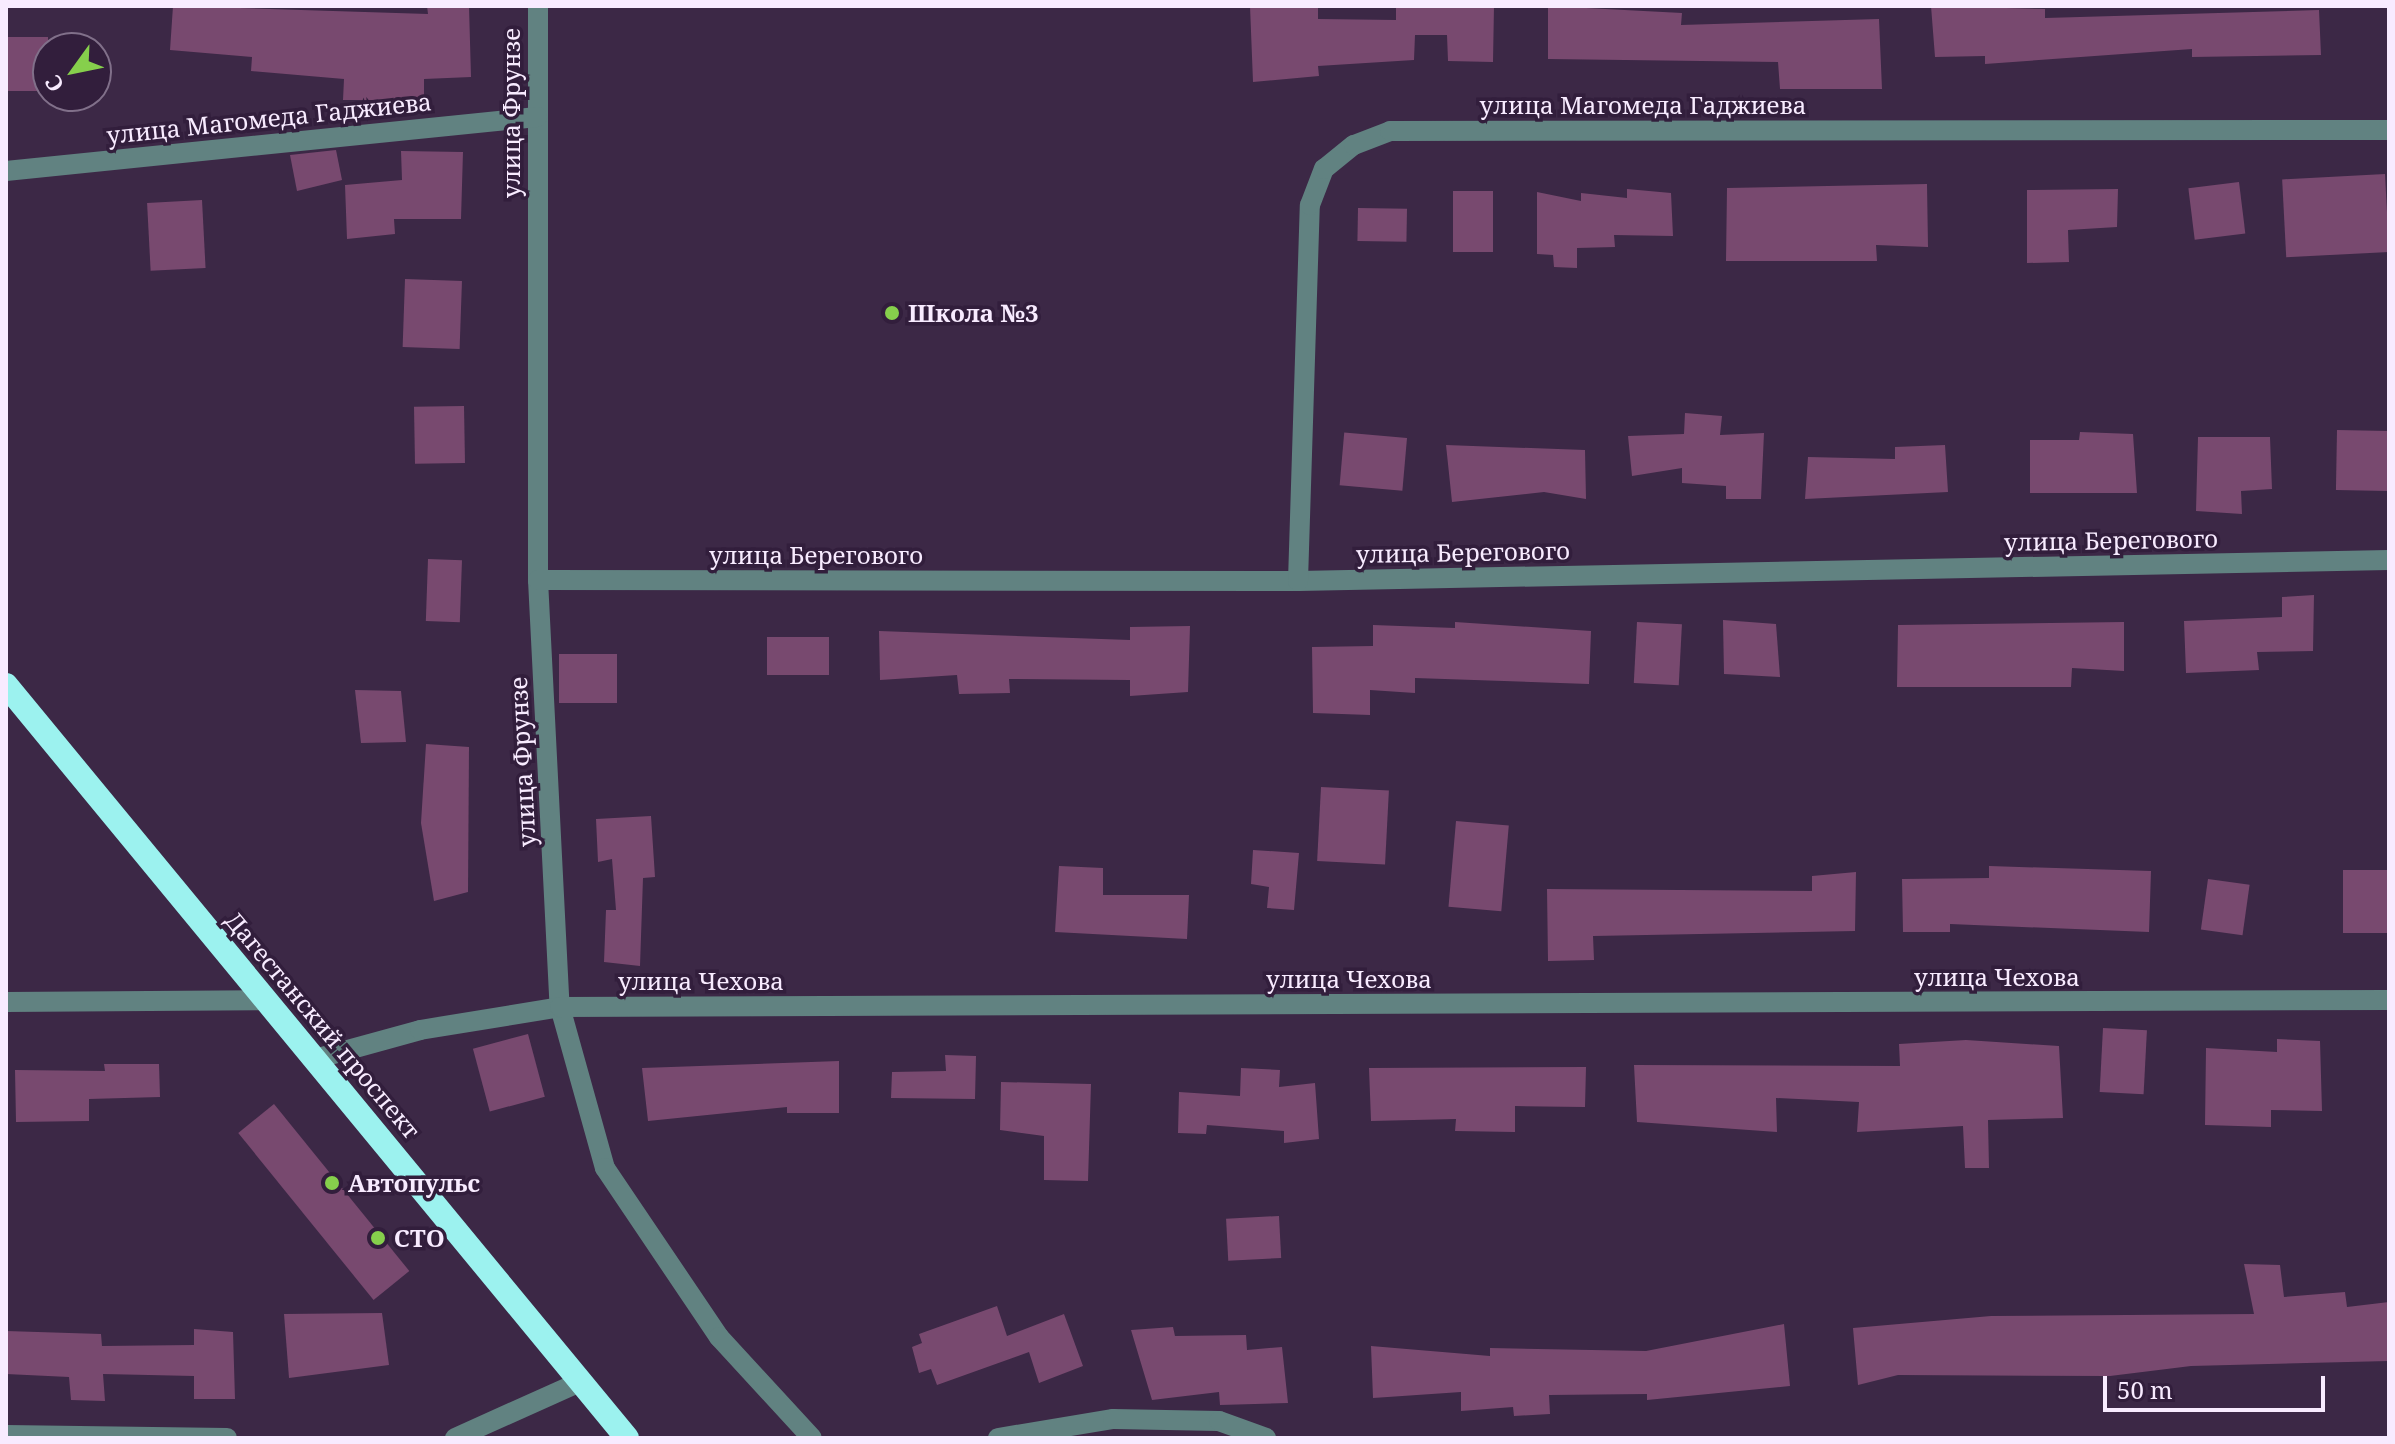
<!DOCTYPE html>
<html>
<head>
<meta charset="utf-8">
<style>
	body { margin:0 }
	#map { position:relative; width:2395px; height:1444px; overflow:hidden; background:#3c2846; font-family:"Noto Serif",serif }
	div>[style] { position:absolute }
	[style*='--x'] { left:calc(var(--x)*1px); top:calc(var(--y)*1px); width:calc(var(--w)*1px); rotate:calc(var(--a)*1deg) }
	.building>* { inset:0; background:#78496f; transform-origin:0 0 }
	.minor>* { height:20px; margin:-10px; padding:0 10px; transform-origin:10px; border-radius:10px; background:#618281 }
	.highway>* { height:24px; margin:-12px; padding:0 12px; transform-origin:12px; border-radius:12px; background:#9cf2ef }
	.dots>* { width:22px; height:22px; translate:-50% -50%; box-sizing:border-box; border:4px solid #321e3c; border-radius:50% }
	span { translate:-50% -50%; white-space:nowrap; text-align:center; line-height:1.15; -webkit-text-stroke:7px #321e3c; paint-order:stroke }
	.street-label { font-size:24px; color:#f8ebff }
	.poi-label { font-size:24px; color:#f8ebff; font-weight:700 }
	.left { translate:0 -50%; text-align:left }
	.frame { position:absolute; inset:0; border:8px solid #f8ebff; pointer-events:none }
	.north { position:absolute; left:32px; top:32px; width:80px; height:80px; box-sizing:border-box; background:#321e3c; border:2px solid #81708a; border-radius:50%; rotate:237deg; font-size:22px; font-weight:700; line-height:32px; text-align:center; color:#f8ebff }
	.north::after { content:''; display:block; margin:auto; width:28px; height:36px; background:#86cf4c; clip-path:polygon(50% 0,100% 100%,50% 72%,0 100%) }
	.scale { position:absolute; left:2103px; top:1376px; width:222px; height:36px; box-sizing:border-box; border:4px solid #f8ebff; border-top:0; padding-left:10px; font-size:24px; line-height:28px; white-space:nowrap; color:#f8ebff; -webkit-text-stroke:6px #321e3c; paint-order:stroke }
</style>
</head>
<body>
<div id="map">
	<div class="building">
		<i style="clip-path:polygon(173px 6px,428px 14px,427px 6px,469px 6px,471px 77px,424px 79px,424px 100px,343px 100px,344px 79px,251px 71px,252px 57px,170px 50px)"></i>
		<i style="clip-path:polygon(1250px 6px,1318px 6px,1318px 19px,1396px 20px,1396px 6px,1494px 6px,1493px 62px,1448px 61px,1447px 35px,1415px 35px,1414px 60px,1318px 66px,1319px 76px,1253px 82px)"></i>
		<i style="clip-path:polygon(1548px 6px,1682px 13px,1681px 25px,1879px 19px,1882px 89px,1780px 89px,1778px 62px,1548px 59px)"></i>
		<i style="clip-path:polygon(1931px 6px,2045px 9px,2045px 18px,2319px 10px,2321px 55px,2192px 57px,2192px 49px,1985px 64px,1985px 56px,1935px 57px)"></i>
		<i style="left:48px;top:37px;width:54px;height:42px;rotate:90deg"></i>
		<i style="clip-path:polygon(336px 150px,342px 180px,297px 191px,290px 155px)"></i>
		<i style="clip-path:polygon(401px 151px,463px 152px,461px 219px,394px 219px,395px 234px,347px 239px,345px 185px,402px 180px)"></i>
		<i style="left:2385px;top:174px;width:78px;height:103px;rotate:87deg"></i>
		<i style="left:2239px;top:182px;width:52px;height:51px;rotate:83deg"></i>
		<i style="clip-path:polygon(1927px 184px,1928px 247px,1876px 245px,1877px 261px,1726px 261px,1727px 188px)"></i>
		<i style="clip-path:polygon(1627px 189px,1671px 193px,1673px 236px,1614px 235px,1615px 247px,1577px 248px,1577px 268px,1554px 267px,1553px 255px,1537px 254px,1537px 192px,1581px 201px,1581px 193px,1627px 198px)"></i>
		<i style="clip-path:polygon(2118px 189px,2117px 227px,2068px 230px,2069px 262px,2027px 263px,2027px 190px)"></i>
		<i style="left:1493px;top:191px;width:61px;height:40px;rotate:90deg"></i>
		<i style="left:202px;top:200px;width:68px;height:55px;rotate:87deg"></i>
		<i style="left:1358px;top:208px;width:49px;height:33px;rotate:1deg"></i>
		<i style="left:405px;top:279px;width:57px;height:68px;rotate:2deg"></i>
		<i style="left:464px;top:406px;width:57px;height:50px;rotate:89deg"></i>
		<i style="clip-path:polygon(1685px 413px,1722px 416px,1720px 435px,1764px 433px,1761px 499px,1726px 499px,1726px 486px,1682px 483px,1682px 468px,1632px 476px,1628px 436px,1684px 434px)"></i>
		<i style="left:2337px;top:430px;width:52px;height:60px;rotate:1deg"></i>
		<i style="clip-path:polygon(2080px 432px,2133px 434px,2137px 493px,2030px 493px,2030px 440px,2079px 440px)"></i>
		<i style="clip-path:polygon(2198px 437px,2270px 437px,2272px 489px,2241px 491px,2242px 514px,2196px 511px)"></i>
		<i style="left:1407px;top:438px;width:53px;height:63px;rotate:95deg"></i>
		<i style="clip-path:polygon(1446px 445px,1585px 450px,1586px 499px,1544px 492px,1452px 502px)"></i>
		<i style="clip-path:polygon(1945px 445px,1948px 492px,1805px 499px,1808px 457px,1895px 459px,1895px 447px)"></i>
		<i style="left:428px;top:559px;width:34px;height:62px;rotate:2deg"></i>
		<i style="clip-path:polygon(2314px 595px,2313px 651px,2257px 652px,2259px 670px,2186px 673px,2184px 621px,2282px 617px,2282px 597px)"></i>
		<i style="clip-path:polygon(1723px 620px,1776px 624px,1780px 677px,1724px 674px)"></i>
		<i style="clip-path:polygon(1455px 622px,1591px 631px,1589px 684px,1415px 678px,1415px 693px,1370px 690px,1370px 715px,1313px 713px,1312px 647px,1373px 646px,1373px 625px,1455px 628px)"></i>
		<i style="left:1637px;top:622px;width:45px;height:61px;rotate:3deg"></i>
		<i style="clip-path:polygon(2124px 622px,2124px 671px,2072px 668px,2071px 687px,1897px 687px,1898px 625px)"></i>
		<i style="clip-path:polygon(1190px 626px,1188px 692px,1130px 696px,1130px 680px,1009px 679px,1010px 693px,959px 694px,957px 675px,880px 680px,879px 631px,1130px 640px,1130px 627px)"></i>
		<i style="left:767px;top:637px;width:62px;height:38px"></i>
		<i style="left:559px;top:654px;width:58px;height:49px"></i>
		<i style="clip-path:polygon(355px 690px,401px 691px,406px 742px,361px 743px)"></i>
		<i style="clip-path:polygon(426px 744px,469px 747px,468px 892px,434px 901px,421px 823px)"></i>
		<i style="left:1321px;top:787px;width:68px;height:74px;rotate:3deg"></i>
		<i style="clip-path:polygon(651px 816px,655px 877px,643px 878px,640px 966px,604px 962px,606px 910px,616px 910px,612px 859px,598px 862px,596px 819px)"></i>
		<i style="left:1456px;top:821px;width:53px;height:86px;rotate:5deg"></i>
		<i style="clip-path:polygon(1253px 850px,1299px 853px,1294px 910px,1267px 908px,1269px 887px,1251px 884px)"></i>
		<i style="clip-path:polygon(1059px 866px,1103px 868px,1103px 895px,1189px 895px,1187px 939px,1055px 932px)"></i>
		<i style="clip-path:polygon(1989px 866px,2151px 871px,2149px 932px,1950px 924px,1950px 932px,1903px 932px,1902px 879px,1989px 878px)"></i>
		<i style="left:2389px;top:870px;width:63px;height:46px;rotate:90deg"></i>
		<i style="clip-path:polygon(1856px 872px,1855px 931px,1593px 936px,1594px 960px,1548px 961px,1547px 889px,1812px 891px,1812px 876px)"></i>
		<i style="left:2208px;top:879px;width:42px;height:51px;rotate:8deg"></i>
		<i style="left:2103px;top:1028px;width:44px;height:64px;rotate:3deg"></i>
		<i style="left:528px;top:1034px;width:65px;height:57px;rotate:75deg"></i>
		<i style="clip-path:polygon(2277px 1039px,2320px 1041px,2322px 1111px,2271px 1110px,2271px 1127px,2205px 1125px,2206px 1048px,2277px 1052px)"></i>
		<i style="clip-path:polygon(1966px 1040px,2059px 1046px,2063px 1118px,1988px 1120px,1989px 1168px,1965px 1168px,1963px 1126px,1857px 1132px,1859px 1102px,1776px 1098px,1777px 1132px,1637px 1122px,1634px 1065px,1900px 1066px,1899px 1044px)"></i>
		<i style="clip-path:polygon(945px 1055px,976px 1056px,975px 1099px,891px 1098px,892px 1072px,946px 1071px)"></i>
		<i style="clip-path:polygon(839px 1061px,839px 1113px,787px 1113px,787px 1107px,648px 1121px,642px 1068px)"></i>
		<i style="clip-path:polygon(104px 1064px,159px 1064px,160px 1097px,89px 1099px,89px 1121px,16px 1122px,15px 1070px,105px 1071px)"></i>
		<i style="clip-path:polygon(1586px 1067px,1585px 1107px,1515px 1106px,1515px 1132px,1455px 1131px,1456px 1119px,1371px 1121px,1369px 1068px)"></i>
		<i style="clip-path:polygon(1241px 1068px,1280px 1070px,1279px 1087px,1315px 1083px,1319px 1139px,1284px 1143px,1284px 1131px,1207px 1125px,1206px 1134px,1178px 1133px,1179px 1092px,1240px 1096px)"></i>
		<i style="clip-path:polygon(1001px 1082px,1091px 1084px,1088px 1181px,1044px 1180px,1044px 1136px,1000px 1130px)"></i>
		<i style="left:274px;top:1104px;width:215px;height:46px;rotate:51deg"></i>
		<i style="left:1279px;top:1216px;width:42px;height:53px;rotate:87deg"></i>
		<i style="clip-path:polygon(2244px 1264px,2280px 1265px,2284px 1297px,2345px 1292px,2347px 1307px,2389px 1302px,2389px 1361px,2191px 1366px,2110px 1376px,1898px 1375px,1858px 1385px,1853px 1328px,1991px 1316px,2254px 1314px)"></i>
		<i style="clip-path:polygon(997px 1306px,1007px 1336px,1064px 1314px,1083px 1366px,1039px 1383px,1029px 1352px,937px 1385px,931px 1369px,919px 1373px,912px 1347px,922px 1343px,919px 1334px)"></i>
		<i style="clip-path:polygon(382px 1313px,389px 1365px,289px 1378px,284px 1314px)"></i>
		<i style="clip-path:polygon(1784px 1324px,1790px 1386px,1647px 1400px,1647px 1394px,1549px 1395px,1550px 1414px,1514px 1416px,1513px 1407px,1461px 1411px,1461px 1392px,1373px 1398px,1371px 1346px,1490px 1356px,1490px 1348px,1646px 1351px)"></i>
		<i style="clip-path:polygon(1173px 1327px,1175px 1336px,1246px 1335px,1247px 1350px,1282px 1347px,1288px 1403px,1220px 1405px,1219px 1392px,1152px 1400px,1131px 1330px)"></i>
		<i style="clip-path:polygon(194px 1329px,233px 1332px,235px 1399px,194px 1399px,194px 1376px,103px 1374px,105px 1401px,71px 1400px,69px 1377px,6px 1374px,6px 1331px,101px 1334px,102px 1346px,194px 1345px)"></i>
	</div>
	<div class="minor">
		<i style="--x:538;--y:6;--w:574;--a:90"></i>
		<i style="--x:538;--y:580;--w:428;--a:87.1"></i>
		<i style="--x:560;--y:1007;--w:167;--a:74.4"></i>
		<i style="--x:605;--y:1168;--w:204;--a:56"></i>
		<i style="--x:719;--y:1337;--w:137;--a:47.4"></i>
		<i style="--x:6;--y:171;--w:534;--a:-5.81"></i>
		<i style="--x:538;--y:580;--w:760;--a:0.08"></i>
		<i style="--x:1298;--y:581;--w:1091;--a:-1.1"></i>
		<i style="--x:1298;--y:581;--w:376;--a:-88.2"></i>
		<i style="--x:1310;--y:205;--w:39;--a:-69"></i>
		<i style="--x:1324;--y:169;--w:38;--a:-39"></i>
		<i style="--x:1354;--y:145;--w:39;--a:-21"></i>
		<i style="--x:1390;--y:131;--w:999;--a:-0.06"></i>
		<i style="--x:6;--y:1002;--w:260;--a:-0.4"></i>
		<i style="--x:315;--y:1059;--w:109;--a:-15.4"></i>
		<i style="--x:420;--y:1030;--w:142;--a:-9.3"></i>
		<i style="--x:560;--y:1007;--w:1829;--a:-0.22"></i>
		<i style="--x:6;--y:1435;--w:221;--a:0.8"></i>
		<i style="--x:455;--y:1438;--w:139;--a:-24.2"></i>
		<i style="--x:998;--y:1438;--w:117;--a:-9.4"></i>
		<i style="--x:1113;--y:1419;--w:106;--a:1.1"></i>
		<i style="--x:1219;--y:1421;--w:50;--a:19.9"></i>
	</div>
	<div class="highway">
		<i style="--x:6;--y:685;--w:976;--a:50.49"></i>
	</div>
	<div class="dots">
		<i style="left:892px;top:313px;background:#86cf4c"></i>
		<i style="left:332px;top:1183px;background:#86cf4c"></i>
		<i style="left:378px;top:1238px;background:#86cf4c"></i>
	</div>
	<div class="street-label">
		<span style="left:1643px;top:105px">улица Магомеда Гаджиева</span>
		<span style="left:511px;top:113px;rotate:-90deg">улица Фрунзе</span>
		<span style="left:269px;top:118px;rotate:-6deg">улица Магомеда Гаджиева</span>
		<span style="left:2111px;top:540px;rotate:-1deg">улица Берегового</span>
		<span style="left:1463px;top:552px;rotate:-1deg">улица Берегового</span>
		<span style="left:816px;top:555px">улица Берегового</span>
		<span style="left:522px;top:762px;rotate:-93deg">улица Фрунзе</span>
		<span style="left:1997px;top:977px">улица Чехова</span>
		<span style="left:1349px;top:979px">улица Чехова</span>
		<span style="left:701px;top:981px">улица Чехова</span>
		<span style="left:323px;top:1025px;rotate:50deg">Дагестанский проспект</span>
	</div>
	<div class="poi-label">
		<span class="left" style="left:908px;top:313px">Школа №3</span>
		<span class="left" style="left:348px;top:1183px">Автопульс</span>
		<span class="left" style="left:394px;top:1238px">СТО</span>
	</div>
	<div class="frame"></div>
	<div class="north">С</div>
	<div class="scale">50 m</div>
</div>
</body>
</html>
